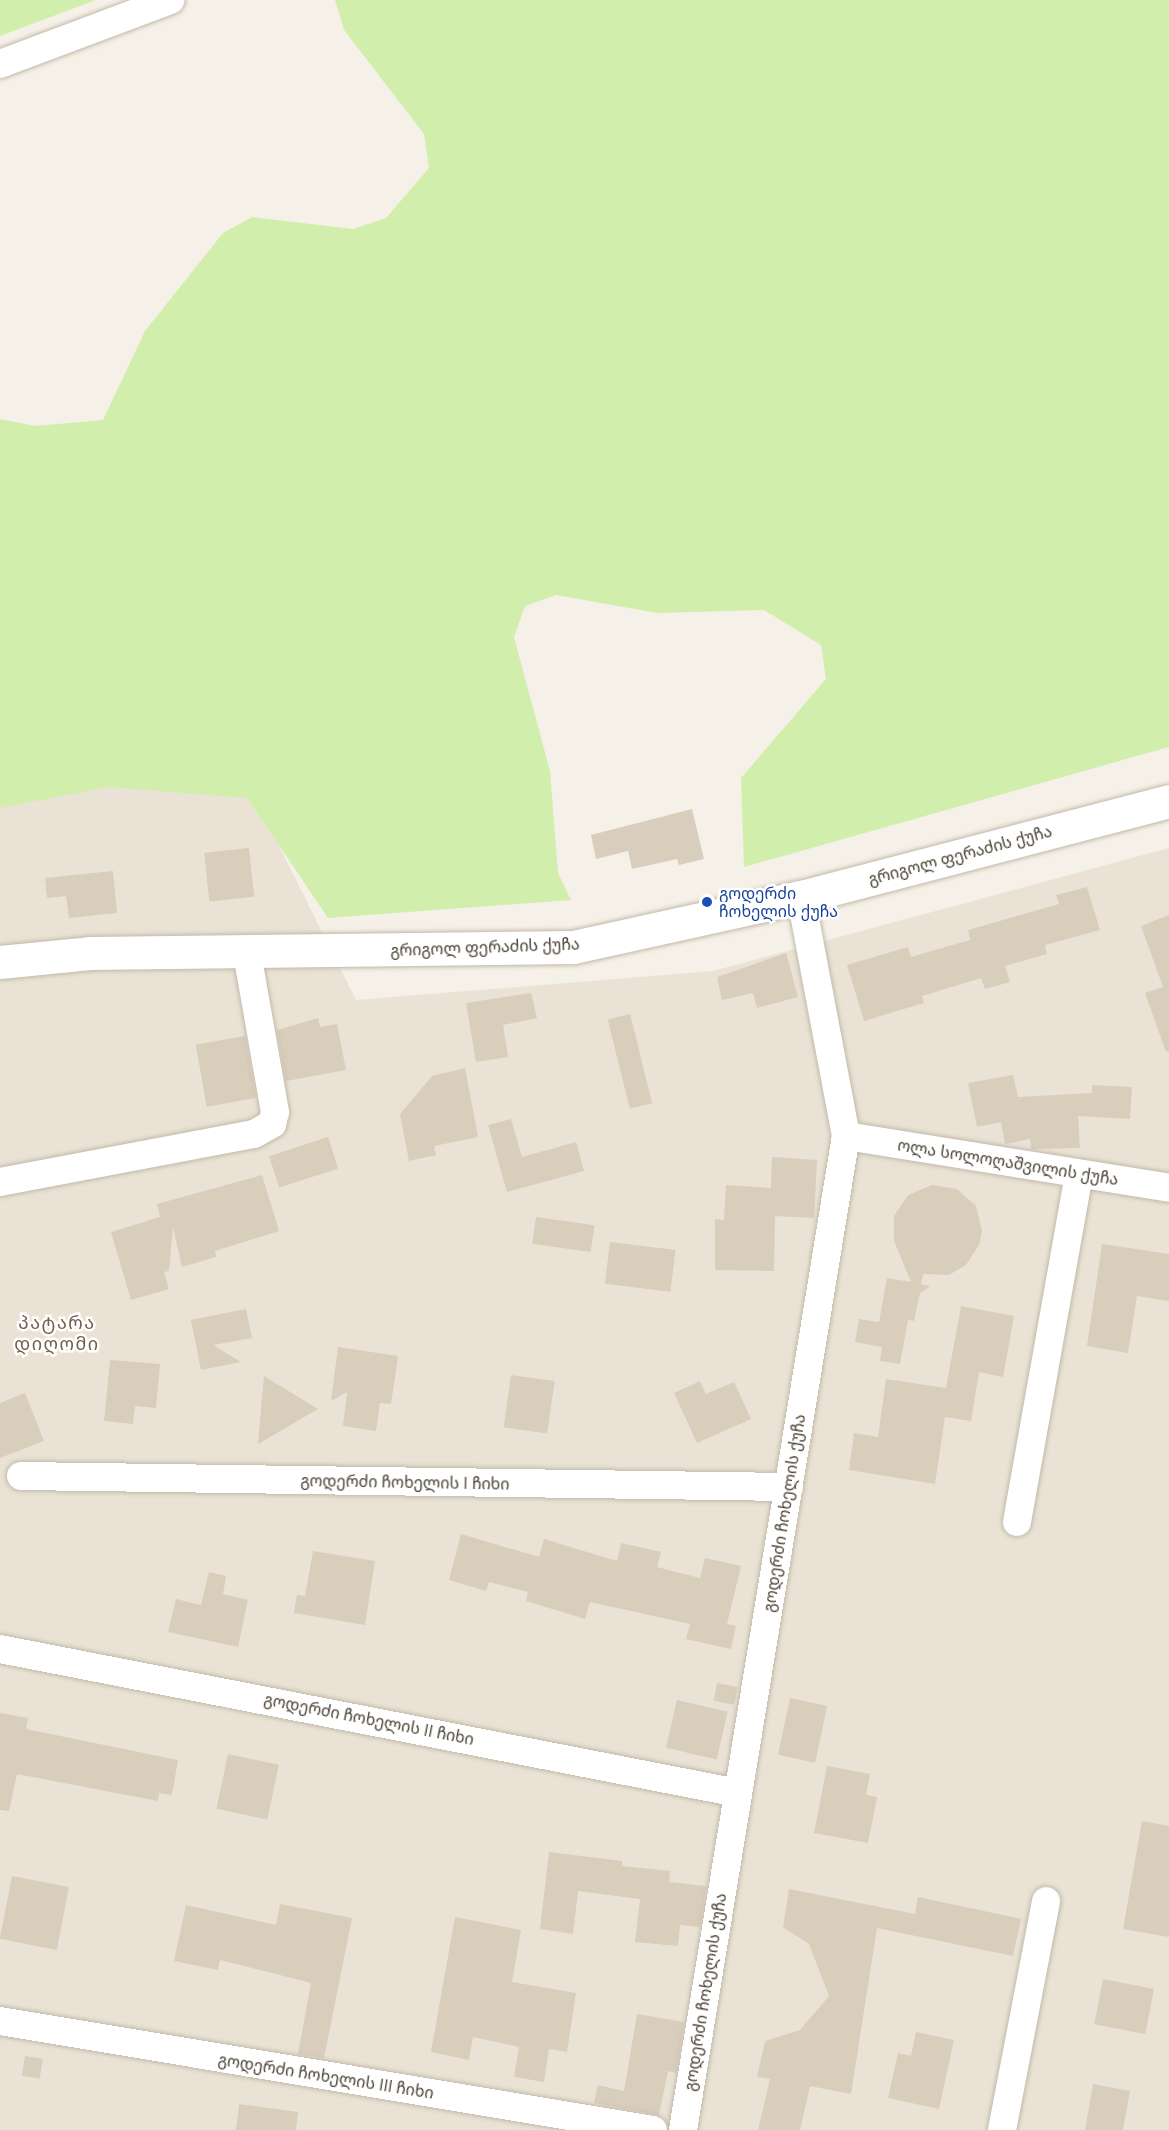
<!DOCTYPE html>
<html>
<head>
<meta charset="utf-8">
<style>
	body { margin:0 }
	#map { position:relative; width:1169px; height:2130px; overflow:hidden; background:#f6f1e8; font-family:"Open Sans","Noto Sans Georgian",sans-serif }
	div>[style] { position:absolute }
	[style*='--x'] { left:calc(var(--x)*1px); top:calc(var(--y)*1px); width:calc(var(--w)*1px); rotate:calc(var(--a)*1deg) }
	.residential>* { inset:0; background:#eae3d5 }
	.green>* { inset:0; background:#d1eeac }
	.building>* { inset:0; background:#d9cdbc; transform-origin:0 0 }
	.roads { filter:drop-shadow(0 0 2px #c2b9a9) drop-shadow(0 0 2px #c2b9a9) }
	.minor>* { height:28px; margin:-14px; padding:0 14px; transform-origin:14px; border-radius:14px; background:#fff }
	.tertiary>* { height:33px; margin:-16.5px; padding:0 16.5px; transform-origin:16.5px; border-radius:16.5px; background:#fff }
	.dots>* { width:16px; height:16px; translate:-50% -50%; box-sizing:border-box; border:3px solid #fff; border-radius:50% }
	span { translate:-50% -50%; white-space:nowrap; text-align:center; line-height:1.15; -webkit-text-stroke:5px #fff; paint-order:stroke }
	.street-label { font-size:16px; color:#4a4235 }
	.transit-label { font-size:16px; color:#164399 }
	.left { translate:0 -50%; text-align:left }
	.neighbourhood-label { font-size:18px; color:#6e604b; letter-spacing:1.5px }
</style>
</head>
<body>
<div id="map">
	<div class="residential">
		<i style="clip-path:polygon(183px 653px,356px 1000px,713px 971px,1169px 848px,1169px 2130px,0 2130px,0 703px)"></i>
	</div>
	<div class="green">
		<i style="clip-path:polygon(0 0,96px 0,0 36px)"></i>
		<i style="clip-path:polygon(335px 0,1169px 0,1169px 747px,744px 867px,741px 778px,826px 679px,821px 645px,764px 610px,657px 613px,556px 595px,525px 606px,514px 637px,550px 771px,558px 873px,571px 900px,328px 918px,247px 798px,108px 787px,0 808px,0 419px,35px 426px,103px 420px,145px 331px,223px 233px,252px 217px,353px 229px,386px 218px,429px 168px,424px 134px,344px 30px)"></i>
	</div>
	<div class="building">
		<i style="clip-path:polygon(692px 809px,704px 859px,679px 865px,677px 859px,632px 869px,628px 851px,596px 859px,591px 835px)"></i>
		<i style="left:249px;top:848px;width:49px;height:45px;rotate:84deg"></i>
		<i style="clip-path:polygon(113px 871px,117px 913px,69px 918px,66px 896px,47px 898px,45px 878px)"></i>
		<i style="clip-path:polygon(1087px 887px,1100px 930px,1045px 945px,1047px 954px,1005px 966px,1010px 982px,985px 989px,981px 978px,922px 996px,924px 1003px,864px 1021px,847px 965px,908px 947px,911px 957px,970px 940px,968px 930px,1059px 904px,1056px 895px)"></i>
		<i style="clip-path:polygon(1169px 915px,1169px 1051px,1166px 1052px,1145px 993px,1163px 987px,1141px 926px)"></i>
		<i style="clip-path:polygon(786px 953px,798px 997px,757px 1008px,753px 993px,722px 1000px,717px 977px)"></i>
		<i style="clip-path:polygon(531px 993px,537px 1018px,503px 1025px,508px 1057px,476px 1062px,466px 1003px)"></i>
		<i style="left:630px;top:1014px;width:92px;height:23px;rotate:76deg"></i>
		<i style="clip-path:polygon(318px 1018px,320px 1027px,337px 1024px,346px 1070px,286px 1081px,277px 1030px)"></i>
		<i style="left:245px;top:1036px;width:63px;height:50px;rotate:80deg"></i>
		<i style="clip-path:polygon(465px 1068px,478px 1137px,434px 1146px,436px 1155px,409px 1161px,400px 1114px,432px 1076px)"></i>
		<i style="clip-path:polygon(1013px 1075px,1018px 1097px,1092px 1093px,1092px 1085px,1132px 1087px,1130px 1119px,1078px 1116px,1080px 1148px,1031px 1149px,1030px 1139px,1005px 1144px,1001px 1122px,977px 1127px,968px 1083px)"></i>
		<i style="clip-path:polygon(511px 1119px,522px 1157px,576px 1142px,584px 1171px,507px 1192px,488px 1125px)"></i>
		<i style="left:328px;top:1137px;width:33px;height:62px;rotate:72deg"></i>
		<i style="clip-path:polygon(772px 1157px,817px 1160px,814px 1218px,775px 1216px,774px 1271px,715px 1270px,715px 1219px,724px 1220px,726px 1185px,771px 1188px)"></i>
		<i style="clip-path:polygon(262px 1175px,279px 1231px,215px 1251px,216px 1257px,182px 1267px,173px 1227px,169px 1271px,164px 1272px,169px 1289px,131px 1300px,111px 1232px,160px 1217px,157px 1204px)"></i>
		<i style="clip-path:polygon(932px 1185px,957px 1189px,976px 1206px,982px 1230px,980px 1243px,966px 1265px,949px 1275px,923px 1274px,921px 1284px,930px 1286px,920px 1293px,914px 1321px,908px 1320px,900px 1364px,880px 1361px,882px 1347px,855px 1342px,859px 1319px,879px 1322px,887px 1278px,911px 1282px,894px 1241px,894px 1216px,908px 1195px)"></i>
		<i style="left:536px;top:1217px;width:59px;height:27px;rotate:8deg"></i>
		<i style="left:610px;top:1242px;width:66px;height:42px;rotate:7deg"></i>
		<i style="clip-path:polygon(1102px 1244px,1169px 1254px,1169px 1301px,1137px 1296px,1128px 1353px,1087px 1346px)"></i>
		<i style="clip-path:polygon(961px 1306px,1014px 1316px,1003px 1377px,979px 1372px,971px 1421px,945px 1417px,935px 1484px,849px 1470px,854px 1433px,878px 1437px,886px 1379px,946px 1388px)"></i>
		<i style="clip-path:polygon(246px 1309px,252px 1338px,213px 1345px,241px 1362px,201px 1370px,191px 1320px)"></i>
		<i style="clip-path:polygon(338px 1347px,398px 1356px,391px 1404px,380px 1403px,376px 1431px,343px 1426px,347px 1392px,331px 1401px)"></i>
		<i style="clip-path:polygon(110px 1360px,160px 1364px,156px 1408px,135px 1406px,133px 1424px,104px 1421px)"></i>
		<i style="left:511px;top:1375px;width:44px;height:53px;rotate:8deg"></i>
		<i style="clip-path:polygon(264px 1376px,318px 1409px,258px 1444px)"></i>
		<i style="clip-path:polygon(700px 1381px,706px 1394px,734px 1382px,751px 1419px,697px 1443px,674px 1393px)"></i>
		<i style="clip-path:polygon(25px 1393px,44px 1441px,0 1458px,0 1403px)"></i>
		<i style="clip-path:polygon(461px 1534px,539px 1557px,544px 1539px,617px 1561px,621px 1543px,661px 1552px,657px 1567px,700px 1578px,705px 1558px,741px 1566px,727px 1624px,736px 1626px,731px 1649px,686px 1639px,690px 1624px,590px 1602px,585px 1619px,526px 1601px,528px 1592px,489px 1582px,486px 1591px,449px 1580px)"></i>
		<i style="clip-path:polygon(313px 1551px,375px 1561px,365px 1625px,294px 1613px,297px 1595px,305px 1596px)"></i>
		<i style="clip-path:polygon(209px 1572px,226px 1576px,223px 1594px,248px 1600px,238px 1647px,168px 1632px,176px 1599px,201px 1605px)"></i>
		<i style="left:717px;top:1683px;width:21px;height:18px;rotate:11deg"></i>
		<i style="left:790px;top:1698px;width:38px;height:58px;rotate:12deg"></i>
		<i style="left:677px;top:1700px;width:52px;height:49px;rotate:13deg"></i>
		<i style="clip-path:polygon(0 1713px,28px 1718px,26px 1729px,178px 1760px,172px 1795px,159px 1793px,158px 1801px,17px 1774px,9px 1811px,0 1810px)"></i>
		<i style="left:228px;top:1754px;width:52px;height:56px;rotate:12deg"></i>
		<i style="clip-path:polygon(827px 1766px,870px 1774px,866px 1795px,877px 1797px,868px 1843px,814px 1833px)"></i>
		<i style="clip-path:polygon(1142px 1821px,1169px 1826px,1169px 1937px,1123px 1929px)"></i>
		<i style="clip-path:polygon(549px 1852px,622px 1861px,622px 1866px,670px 1871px,669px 1882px,706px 1886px,700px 1927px,680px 1925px,678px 1946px,635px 1942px,640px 1899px,578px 1891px,573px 1934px,540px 1929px)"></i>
		<i style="left:12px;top:1876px;width:58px;height:64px;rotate:11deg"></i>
		<i style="clip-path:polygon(789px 1889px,915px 1914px,918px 1897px,1021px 1919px,1013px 1956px,877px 1928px,851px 2094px,810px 2086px,800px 2130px,758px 2130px,770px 2079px,757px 2077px,765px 2041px,800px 2030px,829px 1996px,809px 1944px,783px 1927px)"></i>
		<i style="clip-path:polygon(280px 1904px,352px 1918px,324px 2058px,298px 2054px,311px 1983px,220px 1960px,218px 1970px,174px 1961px,186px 1905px,276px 1925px)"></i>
		<i style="clip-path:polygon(455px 1917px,521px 1930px,512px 1982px,576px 1993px,567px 2052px,549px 2049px,544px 2082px,514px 2077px,519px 2047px,473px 2037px,469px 2060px,431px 2052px)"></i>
		<i style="left:1103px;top:1979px;width:52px;height:46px;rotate:11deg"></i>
		<i style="clip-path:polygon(637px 2014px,684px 2022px,676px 2073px,668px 2071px,659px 2115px,594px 2103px,598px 2085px,624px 2091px)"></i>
		<i style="clip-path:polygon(916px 2032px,954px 2040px,939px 2109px,888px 2098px,898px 2053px,911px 2056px)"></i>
		<i style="left:25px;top:2056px;width:18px;height:20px;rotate:9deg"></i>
		<i style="clip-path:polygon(1093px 2084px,1130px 2091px,1123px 2130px,1085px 2130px)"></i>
		<i style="clip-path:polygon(239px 2104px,298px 2112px,296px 2130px,236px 2130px)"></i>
	</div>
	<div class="roads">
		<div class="minor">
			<i style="--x:0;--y:64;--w:182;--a:-20.6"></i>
			<i style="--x:846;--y:1136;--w:327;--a:9.1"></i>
			<i style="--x:0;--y:1182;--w:258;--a:-10.7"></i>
			<i style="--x:254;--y:1134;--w:21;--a:-29"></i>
			<i style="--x:272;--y:1124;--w:12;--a:-76"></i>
			<i style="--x:275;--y:1112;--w:160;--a:-100"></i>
			<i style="--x:21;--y:1476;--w:768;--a:0.82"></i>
			<i style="--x:1017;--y:1522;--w:353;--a:-79.9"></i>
			<i style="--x:0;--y:1649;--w:752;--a:11.04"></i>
			<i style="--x:0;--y:2021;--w:662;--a:9.48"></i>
			<i style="--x:683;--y:2130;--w:1007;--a:-80.69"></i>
			<i style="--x:846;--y:1136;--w:243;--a:-100.7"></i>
			<i style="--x:1002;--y:2130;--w:233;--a:-79.1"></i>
		</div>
		<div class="tertiary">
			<i style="--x:0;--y:962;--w:90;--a:-5.7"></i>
			<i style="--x:90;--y:953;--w:483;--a:-0.7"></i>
			<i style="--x:573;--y:947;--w:233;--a:-12.4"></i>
			<i style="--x:801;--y:897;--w:380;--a:-14.6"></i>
		</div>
	</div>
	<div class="dots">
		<i style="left:707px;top:902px;background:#1a4fb4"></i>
	</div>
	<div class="street-label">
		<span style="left:960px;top:855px;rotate:-15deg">გრიგოლ ფერაძის ქუჩა</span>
		<span style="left:485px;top:947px;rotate:-2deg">გრიგოლ ფერაძის ქუჩა</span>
		<span style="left:1008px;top:1162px;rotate:9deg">ოლა სოლოღაშვილის ქუჩა</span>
		<span style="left:405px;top:1482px;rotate:1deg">გოდერძი ჩოხელის I ჩიხი</span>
		<span style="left:784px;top:1513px;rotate:-81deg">გოდერძი ჩოხელის ქუჩა</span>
		<span style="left:369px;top:1719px;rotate:11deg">გოდერძი ჩოხელის II ჩიხი</span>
		<span style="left:705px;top:1992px;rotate:-81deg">გოდერძი ჩოხელის ქუჩა</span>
		<span style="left:326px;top:2076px;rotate:9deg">გოდერძი ჩოხელის III ჩიხი</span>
	</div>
	<div class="transit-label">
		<span class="left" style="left:719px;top:902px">გოდერძი<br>ჩოხელის ქუჩა</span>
	</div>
	<div class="neighbourhood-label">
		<span style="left:57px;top:1333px">პატარა<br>დიღომი</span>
	</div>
</div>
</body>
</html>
